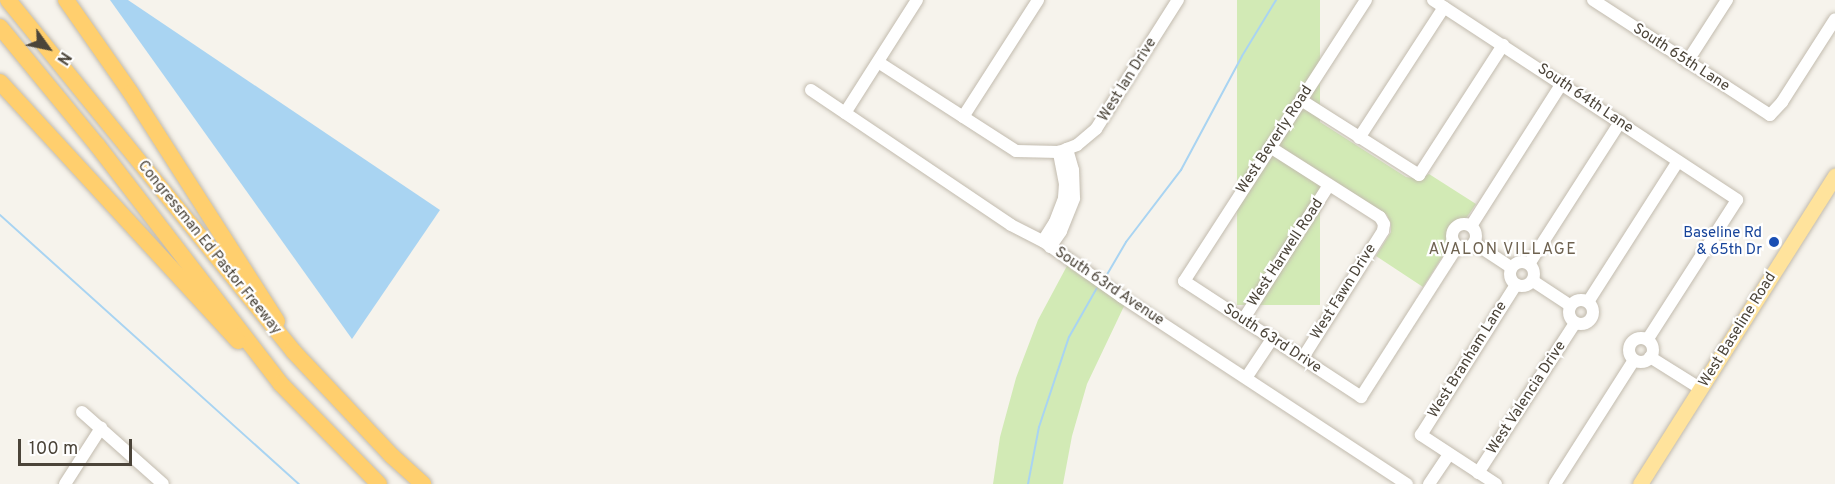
<!DOCTYPE html>
<html>
<head>
<meta charset="utf-8">
<style>
	body { margin:0 }
	#map { position:relative; width:1835px; height:484px; overflow:hidden; background:#f6f3ec; font-family:Overpass,sans-serif }
	div>[style] { position:absolute }
	[style*='--x'] { left:calc(var(--x)*1px); top:calc(var(--y)*1px); width:calc(var(--w)*1px); rotate:calc(var(--a)*1deg) }
	.green>* { inset:0; background:#d2eab5; transform-origin:0 0 }
	.water>* { inset:0; background:#a9d4f2 }
	.stream>* { height:2px; margin:-1px; padding:0 1px; transform-origin:1px; border-radius:1px; background:#a9d4f2 }
	.roads { filter:drop-shadow(0 0 2px #c2bbae) drop-shadow(0 0 2px #c2bbae) }
	.minor>* { height:12px; margin:-6px; padding:0 6px; transform-origin:6px; border-radius:6px; background:#fff }
	.minor>.ring { margin:-6px; padding:0; box-sizing:content-box; background:none; border:12px solid #fff; border-radius:50% }
	.major>* { height:15px; margin:-7.5px; padding:0 7.5px; transform-origin:7.5px; border-radius:7.5px; background:#ffe39c }
	.highway>* { height:16px; margin:-8px; padding:0 8px; transform-origin:8px; border-radius:8px; background:#ffcf6e }
	.dots>* { width:16px; height:16px; translate:-50% -50%; box-sizing:border-box; border:3px solid #fff; border-radius:50% }
	span { translate:-50% -50%; white-space:nowrap; text-align:center; line-height:1.15; -webkit-text-stroke:4.5px #fff; paint-order:stroke }
	.street-label { font-size:15px; color:#4b4439 }
	.transit-label { font-size:15px; color:#164399 }
	.right { translate:-100% -50%; text-align:right }
	.neighbourhood-label { font-size:16px; color:#6e6250; letter-spacing:1.5px }
	.north { position:absolute; left:18px; top:18px; width:60px; height:60px; -webkit-text-stroke:4px #fff; paint-order:stroke; rotate:123deg; font-size:16px; font-weight:700; line-height:24px; text-align:center; color:#4b4439 }
	.north::after { content:''; display:block; margin:auto; width:21px; height:27px; background:#4b4439; clip-path:polygon(50% 0,100% 100%,50% 72%,0 100%) }
	.scale { position:absolute; left:18px; top:439px; width:114px; height:27px; box-sizing:border-box; border:3px solid #4b4439; border-top:0; padding-left:8px; font-size:18px; line-height:21px; white-space:nowrap; color:#4b4439; -webkit-text-stroke:4px #fff; paint-order:stroke }
</style>
</head>
<body>
<div id="map">
	<div class="green">
		<i style="left:1237px;top:0;width:83px;height:305px"></i>
		<i style="clip-path:polygon(1306px 113px,1406px 177px,1418px 179px,1429px 174px,1476px 204px,1467px 217px,1448px 229px,1446px 251px,1423px 287px,1376px 256px,1391px 232px,1391px 224px,1387px 215px,1284px 148px,1284px 140px,1299px 116px)"></i>
		<i style="clip-path:polygon(1068px 264px,1126px 302px,1087px 384px,1072px 436px,1063px 484px,993px 484px,1000px 437px,1016px 378px,1038px 320px)"></i>
	</div>
	<div class="water">
		<i style="clip-path:polygon(110px 0,128px 0,440px 210px,352px 339px)"></i>
	</div>
	<div class="stream">
		<i style="--x:0;--y:215;--w:402;--a:42"></i>
		<i style="--x:1105;--y:278;--w:42;--a:-59.7"></i>
		<i style="--x:1126;--y:242;--w:91;--a:-52.6"></i>
		<i style="--x:1181;--y:170;--w:129;--a:-61.8"></i>
		<i style="--x:1242;--y:56;--w:66;--a:-58.7"></i>
		<i style="--x:1028;--y:484;--w:58;--a:-79.1"></i>
		<i style="--x:1039;--y:427;--w:95;--a:-71.6"></i>
		<i style="--x:1069;--y:337;--w:56;--a:-60.3"></i>
	</div>
	<div class="roads">
		<div class="minor">
			<i style="--x:1366;--y:0;--w:335;--a:122.9"></i>
			<i style="--x:1184;--y:281;--w:212;--a:33.2"></i>
			<i style="--x:1361;--y:397;--w:178;--a:-57.4"></i>
			<i style="--x:1433;--y:0;--w:364;--a:33.3"></i>
			<i style="--x:1737;--y:200;--w:166;--a:122.7"></i>
			<i style="--x:1593;--y:0;--w:211;--a:33"></i>
			<i style="--x:1770;--y:115;--w:18;--a:-47"></i>
			<i style="--x:1782;--y:102;--w:98;--a:-57.4"></i>
			<i style="--x:878;--y:62;--w:164;--a:32.8"></i>
			<i style="--x:1016;--y:151;--w:43;--a:1.3"></i>
			<i style="--x:1059;--y:152;--w:19;--a:-21"></i>
			<i style="--x:1077;--y:145;--w:25;--a:-40"></i>
			<i style="--x:1096;--y:129;--w:153;--a:-57.6"></i>
			<i style="--x:1687;--y:62;--w:74;--a:-57.2"></i>
			<i style="--x:811;--y:90;--w:241;--a:34"></i>
			<i style="--x:1011;--y:225;--w:36;--a:27"></i>
			<i style="--x:1043;--y:241;--w:97;--a:35.3"></i>
			<i style="--x:1122;--y:297;--w:341;--a:33.3"></i>
			<i style="--x:1301;--y:100;--w:140;--a:32.4"></i>
			<i style="--x:1419;--y:175;--w:155;--a:-57.1"></i>
			<i style="--x:845;--y:113;--w:134;--a:-57.5"></i>
			<i style="--x:963;--y:117;--w:139;--a:-57.3"></i>
			<i style="--x:1359;--y:138;--w:156;--a:-57"></i>
			<i style="--x:1270;--y:147;--w:130;--a:32.5"></i>
			<i style="--x:1380;--y:217;--w:8;--a:60"></i>
			<i style="--x:1384;--y:224;--w:7;--a:98"></i>
			<i style="--x:1383;--y:231;--w:151;--a:122.3"></i>
			<i class="ring" style="left:1452px;top:224px;width:12px;height:12px"></i>
			<i style="--x:1471;--y:226;--w:169;--a:-57.5"></i>
			<i style="--x:1043;--y:241;--w:22;--a:-58"></i>
			<i style="--x:1055;--y:222;--w:26;--a:-69"></i>
			<i style="--x:1064;--y:198;--w:14;--a:-86"></i>
			<i style="--x:1065;--y:184;--w:33;--a:-101"></i>
			<i style="--x:1474;--y:243;--w:45;--a:33.3"></i>
			<i style="--x:1050;--y:247;--w:19;--a:-55"></i>
			<i style="--x:1061;--y:231;--w:35;--a:-68"></i>
			<i style="--x:1074;--y:198;--w:28;--a:-92"></i>
			<i style="--x:1073;--y:170;--w:22;--a:-106"></i>
			<i class="ring" style="left:1510px;top:262px;width:12px;height:12px"></i>
			<i style="--x:1529;--y:264;--w:169;--a:-57.3"></i>
			<i style="--x:1533;--y:281;--w:45;--a:33.3"></i>
			<i class="ring" style="left:1569px;top:300px;width:12px;height:12px"></i>
			<i style="--x:1588;--y:302;--w:167;--a:-57.4"></i>
			<i style="--x:1243;--y:320;--w:160;--a:-57.5"></i>
			<i class="ring" style="left:1629px;top:338px;width:12px;height:12px"></i>
			<i style="--x:1650;--y:357;--w:60;--a:32.1"></i>
			<i style="--x:1246;--y:378;--w:47;--a:-56.3"></i>
			<i style="--x:82;--y:412;--w:108;--a:41.6"></i>
			<i style="--x:1478;--y:473;--w:179;--a:-57.1"></i>
			<i style="--x:65;--y:484;--w:67;--a:-57.3"></i>
			<i style="--x:1429;--y:484;--w:36;--a:-56"></i>
			<i style="--x:1496;--y:484;--w:90;--a:-146.8"></i>
			<i style="--x:1421;--y:435;--w:178;--a:-57.7"></i>
			<i style="--x:1555;--y:484;--w:147;--a:-57.5"></i>
		</div>
		<div class="major">
			<i style="--x:1640;--y:484;--w:365;--a:-57.7"></i>
		</div>
		<div class="highway">
			<i style="--x:8;--y:0;--w:452;--a:50.9"></i>
			<i style="--x:293;--y:351;--w:144;--a:46.7"></i>
			<i style="--x:392;--y:456;--w:42;--a:42.1"></i>
			<i style="--x:66;--y:0;--w:113;--a:55"></i>
			<i style="--x:131;--y:93;--w:271;--a:57.4"></i>
			<i style="--x:0;--y:27;--w:153;--a:50.6"></i>
			<i style="--x:97;--y:145;--w:302;--a:52.4"></i>
			<i style="--x:281;--y:384;--w:140;--a:45.6"></i>
			<i style="--x:0;--y:82;--w:352;--a:47.4"></i>
		</div>
	</div>
	<div class="dots">
		<i style="left:1774px;top:242px;background:#1a4fb4"></i>
	</div>
	<div class="street-label">
		<span style="left:1681px;top:58px;rotate:33deg">South 65th Lane</span>
		<span style="left:1128px;top:80px;rotate:-58deg">West Ian Drive</span>
		<span style="left:1585px;top:99px;rotate:34deg">South 64th Lane</span>
		<span style="left:1275px;top:140px;rotate:-57deg">West Beverly Road</span>
		<span style="left:209px;top:248px;rotate:51deg">Congressman Ed Pastor Freeway</span>
		<span style="left:1286px;top:253px;rotate:-57deg">West Harwell Road</span>
		<span style="left:1109px;top:287px;rotate:34deg">South 63rd Avenue</span>
		<span style="left:1344px;top:292px;rotate:-58deg">West Fawn Drive</span>
		<span style="left:1738px;top:330px;rotate:-58deg">West Baseline Road</span>
		<span style="left:1272px;top:339px;rotate:33deg">South 63rd Drive</span>
		<span style="left:1468px;top:360px;rotate:-58deg">West Branham Lane</span>
		<span style="left:1527px;top:398px;rotate:-57deg">West Valencia Drive</span>
	</div>
	<div class="transit-label">
		<span class="right" style="left:1762px;top:242px">Baseline Rd<br>&amp; 65th Dr</span>
	</div>
	<div class="neighbourhood-label">
		<span style="left:1503px;top:250px">AVALON VILLAGE</span>
	</div>
	<div class="north">N</div>
	<div class="scale">100 m</div>
</div>
</body>
</html>
